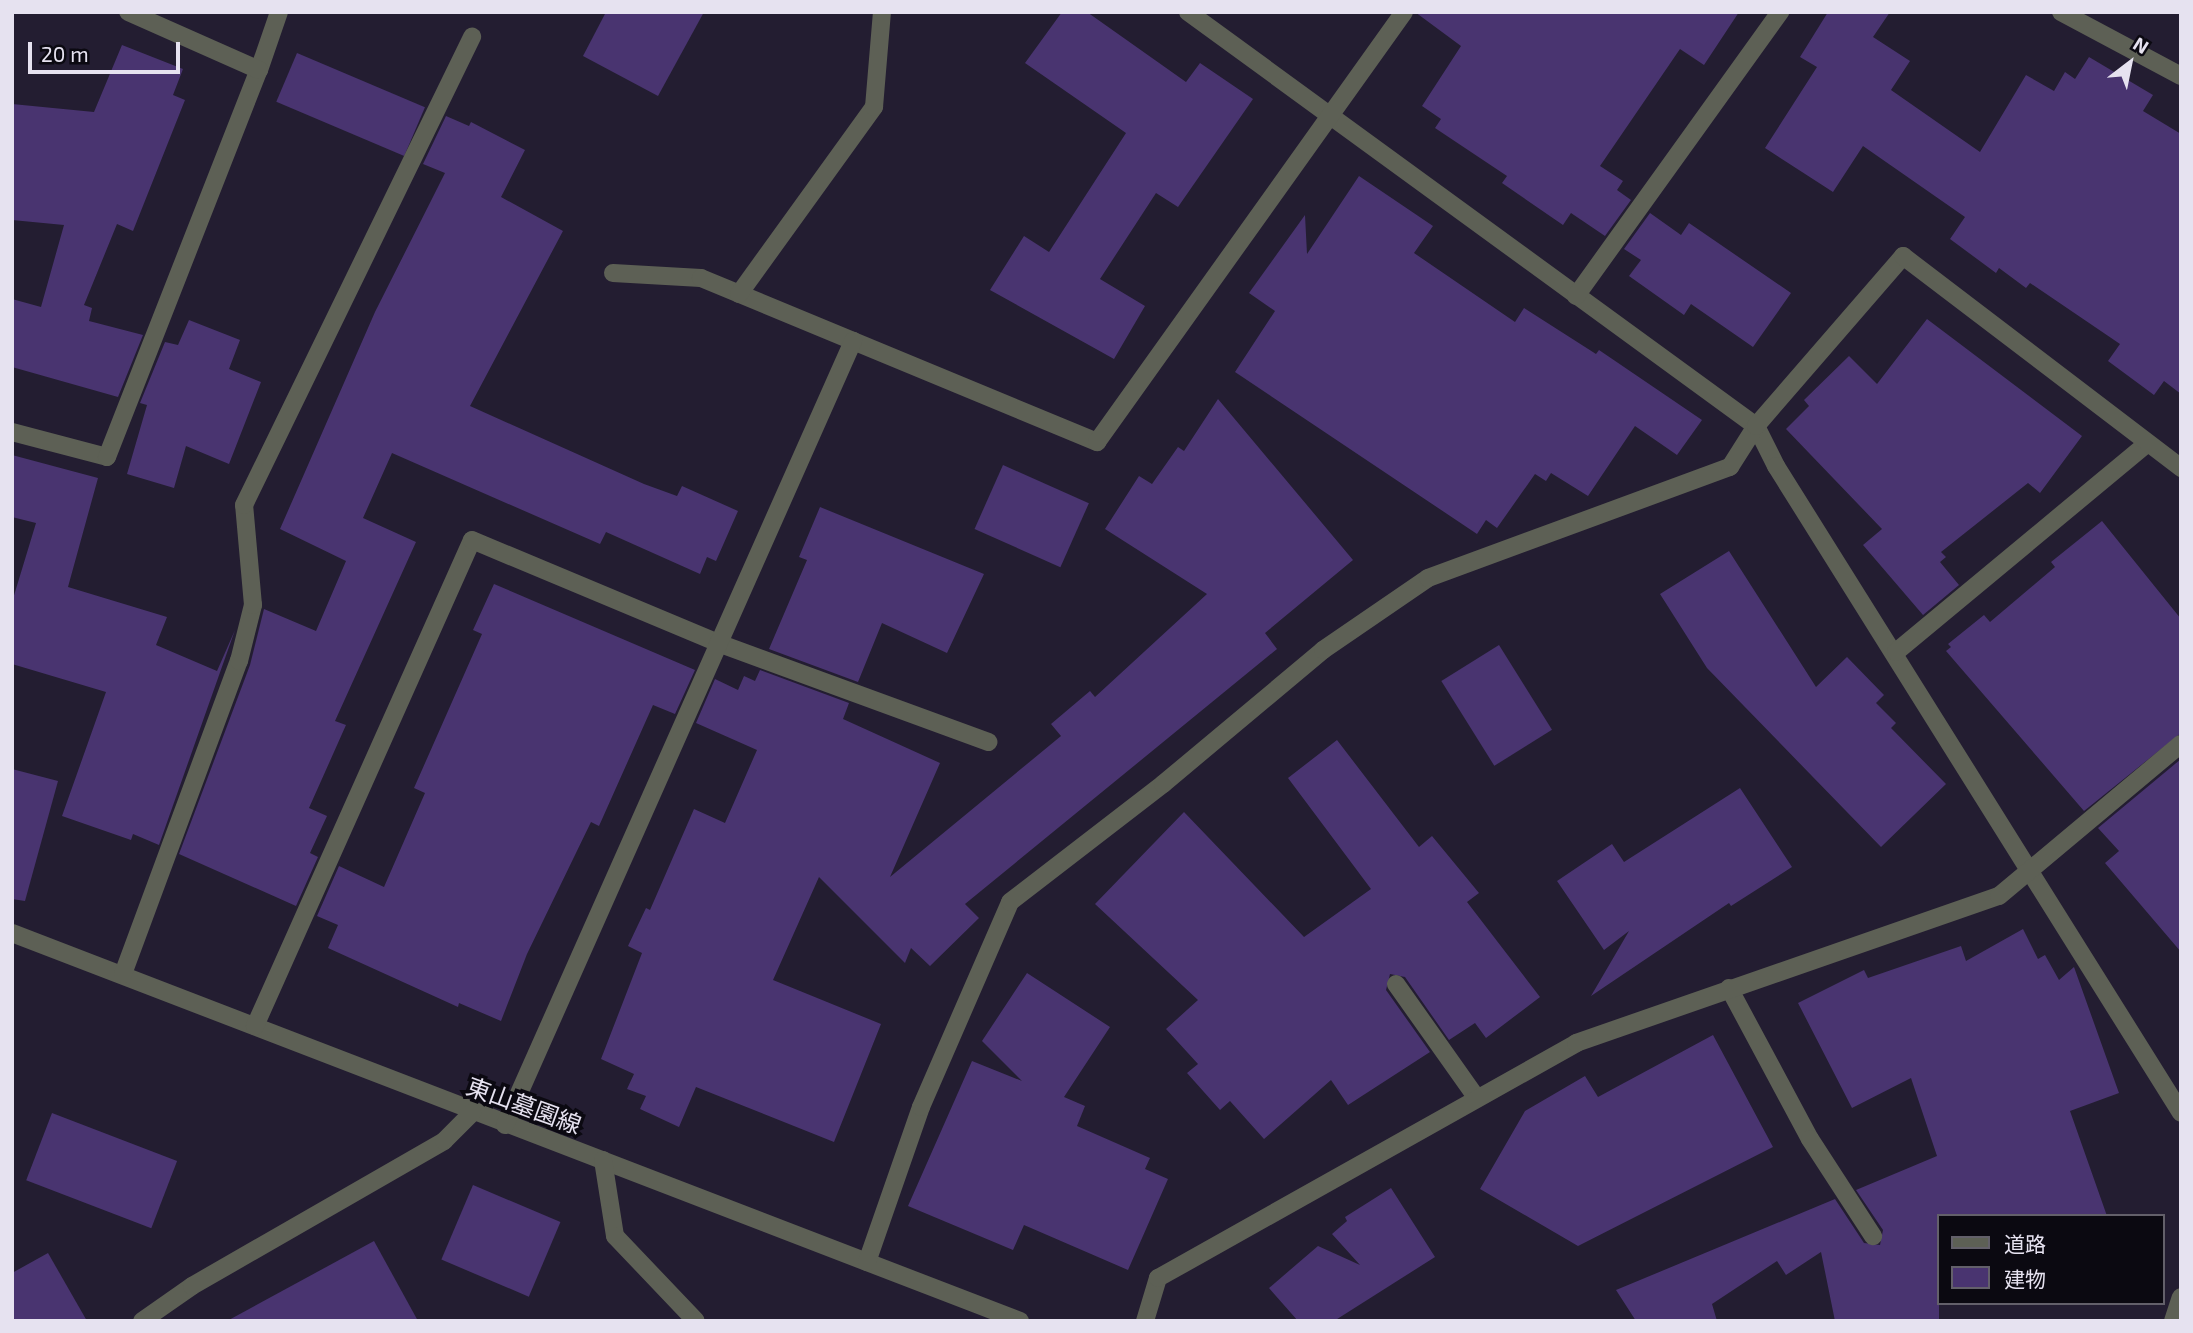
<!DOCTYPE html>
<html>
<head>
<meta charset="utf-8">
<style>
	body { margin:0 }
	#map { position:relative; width:2193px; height:1333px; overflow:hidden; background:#231d31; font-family:"Exo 2","Noto Sans JP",sans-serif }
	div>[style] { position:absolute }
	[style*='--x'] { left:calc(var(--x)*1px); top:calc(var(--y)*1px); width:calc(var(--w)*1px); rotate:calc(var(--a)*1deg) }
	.building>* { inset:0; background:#493470; transform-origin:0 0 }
	.minor>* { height:18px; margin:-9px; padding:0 9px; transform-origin:9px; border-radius:9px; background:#5d6055 }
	span { translate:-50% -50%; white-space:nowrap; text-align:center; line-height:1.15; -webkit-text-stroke:7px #0b0911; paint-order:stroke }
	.street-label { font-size:24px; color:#e6e2f0 }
	.frame { position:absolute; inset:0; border:14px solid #e6e2f0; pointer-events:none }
	.legend { position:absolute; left:1937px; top:1214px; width:228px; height:91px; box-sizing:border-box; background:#0b0911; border:2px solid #63606a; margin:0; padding:9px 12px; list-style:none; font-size:21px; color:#e6e2f0 }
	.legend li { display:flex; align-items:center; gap:14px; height:35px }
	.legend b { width:35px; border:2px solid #63606a }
	.north { position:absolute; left:2095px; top:28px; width:70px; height:70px; -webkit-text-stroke:5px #0b0911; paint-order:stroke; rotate:32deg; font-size:19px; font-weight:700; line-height:28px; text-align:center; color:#e6e2f0 }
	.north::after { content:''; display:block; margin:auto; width:24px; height:32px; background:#e6e2f0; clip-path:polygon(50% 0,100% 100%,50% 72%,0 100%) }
	.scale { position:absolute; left:28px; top:42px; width:152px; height:32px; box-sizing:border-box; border:4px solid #e6e2f0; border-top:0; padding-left:9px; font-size:21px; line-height:24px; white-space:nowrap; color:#e6e2f0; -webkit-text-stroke:5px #0b0911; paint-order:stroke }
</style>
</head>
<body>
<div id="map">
	<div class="building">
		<i style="clip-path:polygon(606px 12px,704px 12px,658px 96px,583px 56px)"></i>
		<i style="clip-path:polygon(1062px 12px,1087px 12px,1186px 82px,1200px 63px,1253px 99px,1178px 207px,1156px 193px,1100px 279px,1145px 306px,1114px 359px,990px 290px,1024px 236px,1049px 252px,1126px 133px,1025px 63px)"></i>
		<i style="clip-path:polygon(1415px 12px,1739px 12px,1704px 65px,1680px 49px,1600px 166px,1623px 181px,1617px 190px,1631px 200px,1605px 236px,1571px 213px,1563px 225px,1502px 183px,1507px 176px,1435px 128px,1441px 119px,1422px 106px,1461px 46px)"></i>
		<i style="clip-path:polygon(1828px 12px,1890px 12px,1873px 37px,1910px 61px,1891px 90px,1980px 152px,2026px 75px,2054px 91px,2065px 72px,2075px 79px,2089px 57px,2153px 95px,2143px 111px,2181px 134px,2181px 394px,2164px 381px,2154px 395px,2108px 361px,2120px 344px,2030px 283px,2026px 288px,1999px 268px,1996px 273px,1950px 239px,1965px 217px,1863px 146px,1833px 192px,1765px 148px,1817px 67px,1800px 57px)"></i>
		<i style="clip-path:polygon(122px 45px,183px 69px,173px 95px,185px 100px,133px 231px,117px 224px,84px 305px,92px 308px,89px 321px,143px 335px,118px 397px,12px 367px,12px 299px,41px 307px,64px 225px,12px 220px,12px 104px,94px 112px)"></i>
		<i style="left:297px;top:53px;width:139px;height:53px;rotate:23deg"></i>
		<i style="clip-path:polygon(446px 116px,469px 126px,471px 122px,525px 150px,501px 197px,563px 231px,470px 406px,644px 484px,677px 496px,682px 486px,738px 511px,716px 561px,707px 557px,700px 574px,606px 532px,600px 544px,392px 453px,363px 518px,416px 542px,335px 721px,346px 725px,309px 808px,327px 816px,310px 853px,318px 857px,296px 906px,179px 854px,250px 665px,264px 609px,316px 631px,346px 561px,280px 529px,375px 312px,445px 173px,423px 164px)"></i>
		<i style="clip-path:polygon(1359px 176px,1433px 226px,1414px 253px,1515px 322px,1524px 308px,1596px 354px,1599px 350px,1702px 420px,1677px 455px,1635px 426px,1588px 496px,1551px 473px,1546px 481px,1535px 474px,1497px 528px,1486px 520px,1477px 534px,1235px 372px,1275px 311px,1249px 293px,1305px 215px,1307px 254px)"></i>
		<i style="clip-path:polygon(1650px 213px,1681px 235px,1689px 223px,1791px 293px,1753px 347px,1691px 304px,1684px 315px,1629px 276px,1641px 260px,1624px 249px)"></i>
		<i style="clip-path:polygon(1927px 319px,2082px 436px,2040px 493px,2028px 483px,1941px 552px,1946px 557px,1940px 562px,1959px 585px,1923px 615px,1863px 545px,1882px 529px,1786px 429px,1809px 406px,1804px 400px,1849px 356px,1877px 384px)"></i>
		<i style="clip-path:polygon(189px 320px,240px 340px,229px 369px,261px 382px,229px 464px,186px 446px,174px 488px,127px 474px,147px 405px,140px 403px,165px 342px,178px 345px)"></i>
		<i style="clip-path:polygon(1218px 399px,1353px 560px,1265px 633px,1277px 649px,965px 904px,979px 918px,930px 966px,911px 948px,905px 963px,819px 877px,773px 980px,881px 1024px,834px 1142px,696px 1087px,679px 1127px,640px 1109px,646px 1096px,627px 1089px,634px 1074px,601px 1059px,642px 953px,628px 946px,646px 908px,650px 910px,694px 809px,725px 823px,757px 750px,696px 723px,715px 679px,738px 690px,744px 676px,755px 681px,760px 670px,849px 703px,843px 719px,940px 763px,890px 877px,1061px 736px,1051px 724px,1090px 691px,1095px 697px,1207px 594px,1105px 529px,1139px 476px,1152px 484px,1178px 447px,1184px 451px)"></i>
		<i style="clip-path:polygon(12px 455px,98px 478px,68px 587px,167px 617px,156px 645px,217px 671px,235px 630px,159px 845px,133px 834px,131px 840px,62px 816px,106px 692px,12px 664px,12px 602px,36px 523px,12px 517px)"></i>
		<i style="left:1003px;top:465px;width:94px;height:70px;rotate:24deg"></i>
		<i style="clip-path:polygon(820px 507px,984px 574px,947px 653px,882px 623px,858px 682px,769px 649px,807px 560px,799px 557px)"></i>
		<i style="clip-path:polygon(2102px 521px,2181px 619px,2181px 733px,2084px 811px,1946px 651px,1951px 647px,1948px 644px,1984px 615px,1990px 622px,2055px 567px,2051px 562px)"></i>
		<i style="clip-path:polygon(1729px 551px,1816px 687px,1847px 657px,1884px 695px,1876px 703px,1896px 723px,1891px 728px,1946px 784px,1881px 847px,1707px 668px,1660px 594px)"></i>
		<i style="clip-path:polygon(494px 584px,695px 670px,675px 714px,653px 705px,599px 826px,591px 822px,527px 954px,501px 1021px,459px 1003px,458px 1007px,328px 948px,338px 925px,317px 916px,339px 866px,384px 887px,425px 793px,414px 788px,482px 634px,473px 630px)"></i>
		<i style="left:1499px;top:645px;width:100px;height:68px;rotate:58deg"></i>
		<i style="clip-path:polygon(1337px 740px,1419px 847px,1432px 836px,1479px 893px,1467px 902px,1540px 997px,1486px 1038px,1475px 1023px,1449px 1040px,1405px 977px,1390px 974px,1386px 990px,1430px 1052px,1348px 1105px,1331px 1080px,1264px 1139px,1230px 1101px,1220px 1110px,1187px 1073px,1198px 1064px,1166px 1029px,1198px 1000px,1095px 904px,1184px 812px,1304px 937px,1371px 889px,1288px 778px)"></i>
		<i style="clip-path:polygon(2181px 759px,2181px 952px,2105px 863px,2119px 851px,2098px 828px)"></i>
		<i style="clip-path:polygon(12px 769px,58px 781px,25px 901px,12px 899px)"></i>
		<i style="clip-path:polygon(1740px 788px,1792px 867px,1731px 906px,1729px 903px,1591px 996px,1629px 931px,1604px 950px,1557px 881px,1612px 844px,1624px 862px)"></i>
		<i style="clip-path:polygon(2023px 929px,2038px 959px,2045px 955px,2059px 980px,2074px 967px,2119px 1093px,2070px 1111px,2107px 1216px,1939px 1216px,1939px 1321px,1835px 1321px,1821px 1252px,1786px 1275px,1777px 1261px,1712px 1304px,1717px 1321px,1636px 1321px,1616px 1290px,1835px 1199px,1864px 1243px,1880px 1245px,1883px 1230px,1856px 1190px,1937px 1156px,1911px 1078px,1852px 1108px,1798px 1003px,1864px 970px,1868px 978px,1961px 946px,1966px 961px)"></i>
		<i style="clip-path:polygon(1027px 973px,1110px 1027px,1064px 1097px,1085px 1106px,1077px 1126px,1150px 1158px,1145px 1169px,1168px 1179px,1128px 1270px,1024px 1225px,1013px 1250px,908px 1206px,972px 1061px,1022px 1081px,982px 1041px)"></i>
		<i style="clip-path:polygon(1713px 1035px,1773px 1147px,1578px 1246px,1480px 1189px,1525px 1111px,1585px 1076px,1598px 1097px)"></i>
		<i style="left:52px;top:1113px;width:134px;height:72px;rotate:21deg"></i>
		<i style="left:473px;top:1185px;width:95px;height:81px;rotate:23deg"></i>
		<i style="clip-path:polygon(1391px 1188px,1435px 1257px,1334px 1321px,1298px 1321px,1269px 1288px,1318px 1246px,1360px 1265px,1332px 1234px,1347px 1221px,1345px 1217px)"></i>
		<i style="clip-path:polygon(374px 1241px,418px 1321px,227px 1321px)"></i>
		<i style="clip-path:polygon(48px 1253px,87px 1321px,12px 1321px,12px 1273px)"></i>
	</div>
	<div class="minor">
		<i style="--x:1188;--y:12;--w:703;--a:36.09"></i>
		<i style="--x:1756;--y:426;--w:45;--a:63.4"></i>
		<i style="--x:1776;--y:466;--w:763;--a:57.95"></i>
		<i style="--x:2061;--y:12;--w:136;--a:28.1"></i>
		<i style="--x:259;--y:70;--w:61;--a:-71"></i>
		<i style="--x:613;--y:273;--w:88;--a:3.3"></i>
		<i style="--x:701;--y:278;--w:429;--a:22.5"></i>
		<i style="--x:1097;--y:442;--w:528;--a:-54.47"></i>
		<i style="--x:739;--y:294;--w:231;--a:-54.2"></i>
		<i style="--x:874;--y:107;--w:95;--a:-85.2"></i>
		<i style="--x:1576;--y:296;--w:350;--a:-54.3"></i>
		<i style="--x:12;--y:432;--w:98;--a:14.7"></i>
		<i style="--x:107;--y:457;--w:416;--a:-68.6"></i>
		<i style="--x:259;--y:70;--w:143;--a:-156.1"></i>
		<i style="--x:1896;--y:652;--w:327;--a:-39.7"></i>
		<i style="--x:12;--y:933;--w:1080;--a:21.05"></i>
		<i style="--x:123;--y:974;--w:334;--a:-69.7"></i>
		<i style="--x:239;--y:661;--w:58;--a:-76"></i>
		<i style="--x:253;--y:605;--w:100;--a:-95.1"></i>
		<i style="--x:244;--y:505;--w:521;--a:-64.03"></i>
		<i style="--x:1396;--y:984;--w:138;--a:54.7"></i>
		<i style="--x:1729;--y:988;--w:171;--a:61.8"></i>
		<i style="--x:1810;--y:1139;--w:116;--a:57"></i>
		<i style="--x:255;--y:1026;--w:532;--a:-65.94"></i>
		<i style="--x:472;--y:540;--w:267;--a:22.7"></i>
		<i style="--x:718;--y:643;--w:288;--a:20.1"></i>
		<i style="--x:505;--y:1125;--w:858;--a:-66.06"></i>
		<i style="--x:603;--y:1160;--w:77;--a:81"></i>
		<i style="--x:615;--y:1236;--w:117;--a:46.4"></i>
		<i style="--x:867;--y:1262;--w:164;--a:-70.8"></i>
		<i style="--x:921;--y:1107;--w:223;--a:-66.5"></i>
		<i style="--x:1010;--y:902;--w:193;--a:-37.6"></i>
		<i style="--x:1163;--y:784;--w:209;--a:-39.9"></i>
		<i style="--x:1323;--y:650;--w:127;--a:-34.4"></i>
		<i style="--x:1428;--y:578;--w:322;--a:-20.2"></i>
		<i style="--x:1730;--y:467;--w:49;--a:-57.6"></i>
		<i style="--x:1756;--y:426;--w:225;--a:-49.1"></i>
		<i style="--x:1903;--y:256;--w:350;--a:37.3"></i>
		<i style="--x:142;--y:1321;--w:61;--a:-35"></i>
		<i style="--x:192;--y:1286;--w:291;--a:-29.9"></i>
		<i style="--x:444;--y:1141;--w:40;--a:-45"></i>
		<i style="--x:1145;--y:1321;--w:45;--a:-73.2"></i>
		<i style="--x:1158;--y:1278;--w:480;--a:-29.3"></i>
		<i style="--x:1576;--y:1043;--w:448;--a:-19.2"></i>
		<i style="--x:1999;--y:896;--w:237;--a:-39.9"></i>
		<i style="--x:2173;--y:1321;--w:25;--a:-72"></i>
	</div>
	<div class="street-label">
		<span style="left:524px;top:1105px;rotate:20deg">東山墓園線</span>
	</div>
	<div class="frame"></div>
	<ul class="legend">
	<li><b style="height:9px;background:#5d6055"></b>道路</li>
	<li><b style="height:19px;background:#493470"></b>建物</li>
	</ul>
	<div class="north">N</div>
	<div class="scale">20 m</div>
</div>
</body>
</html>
